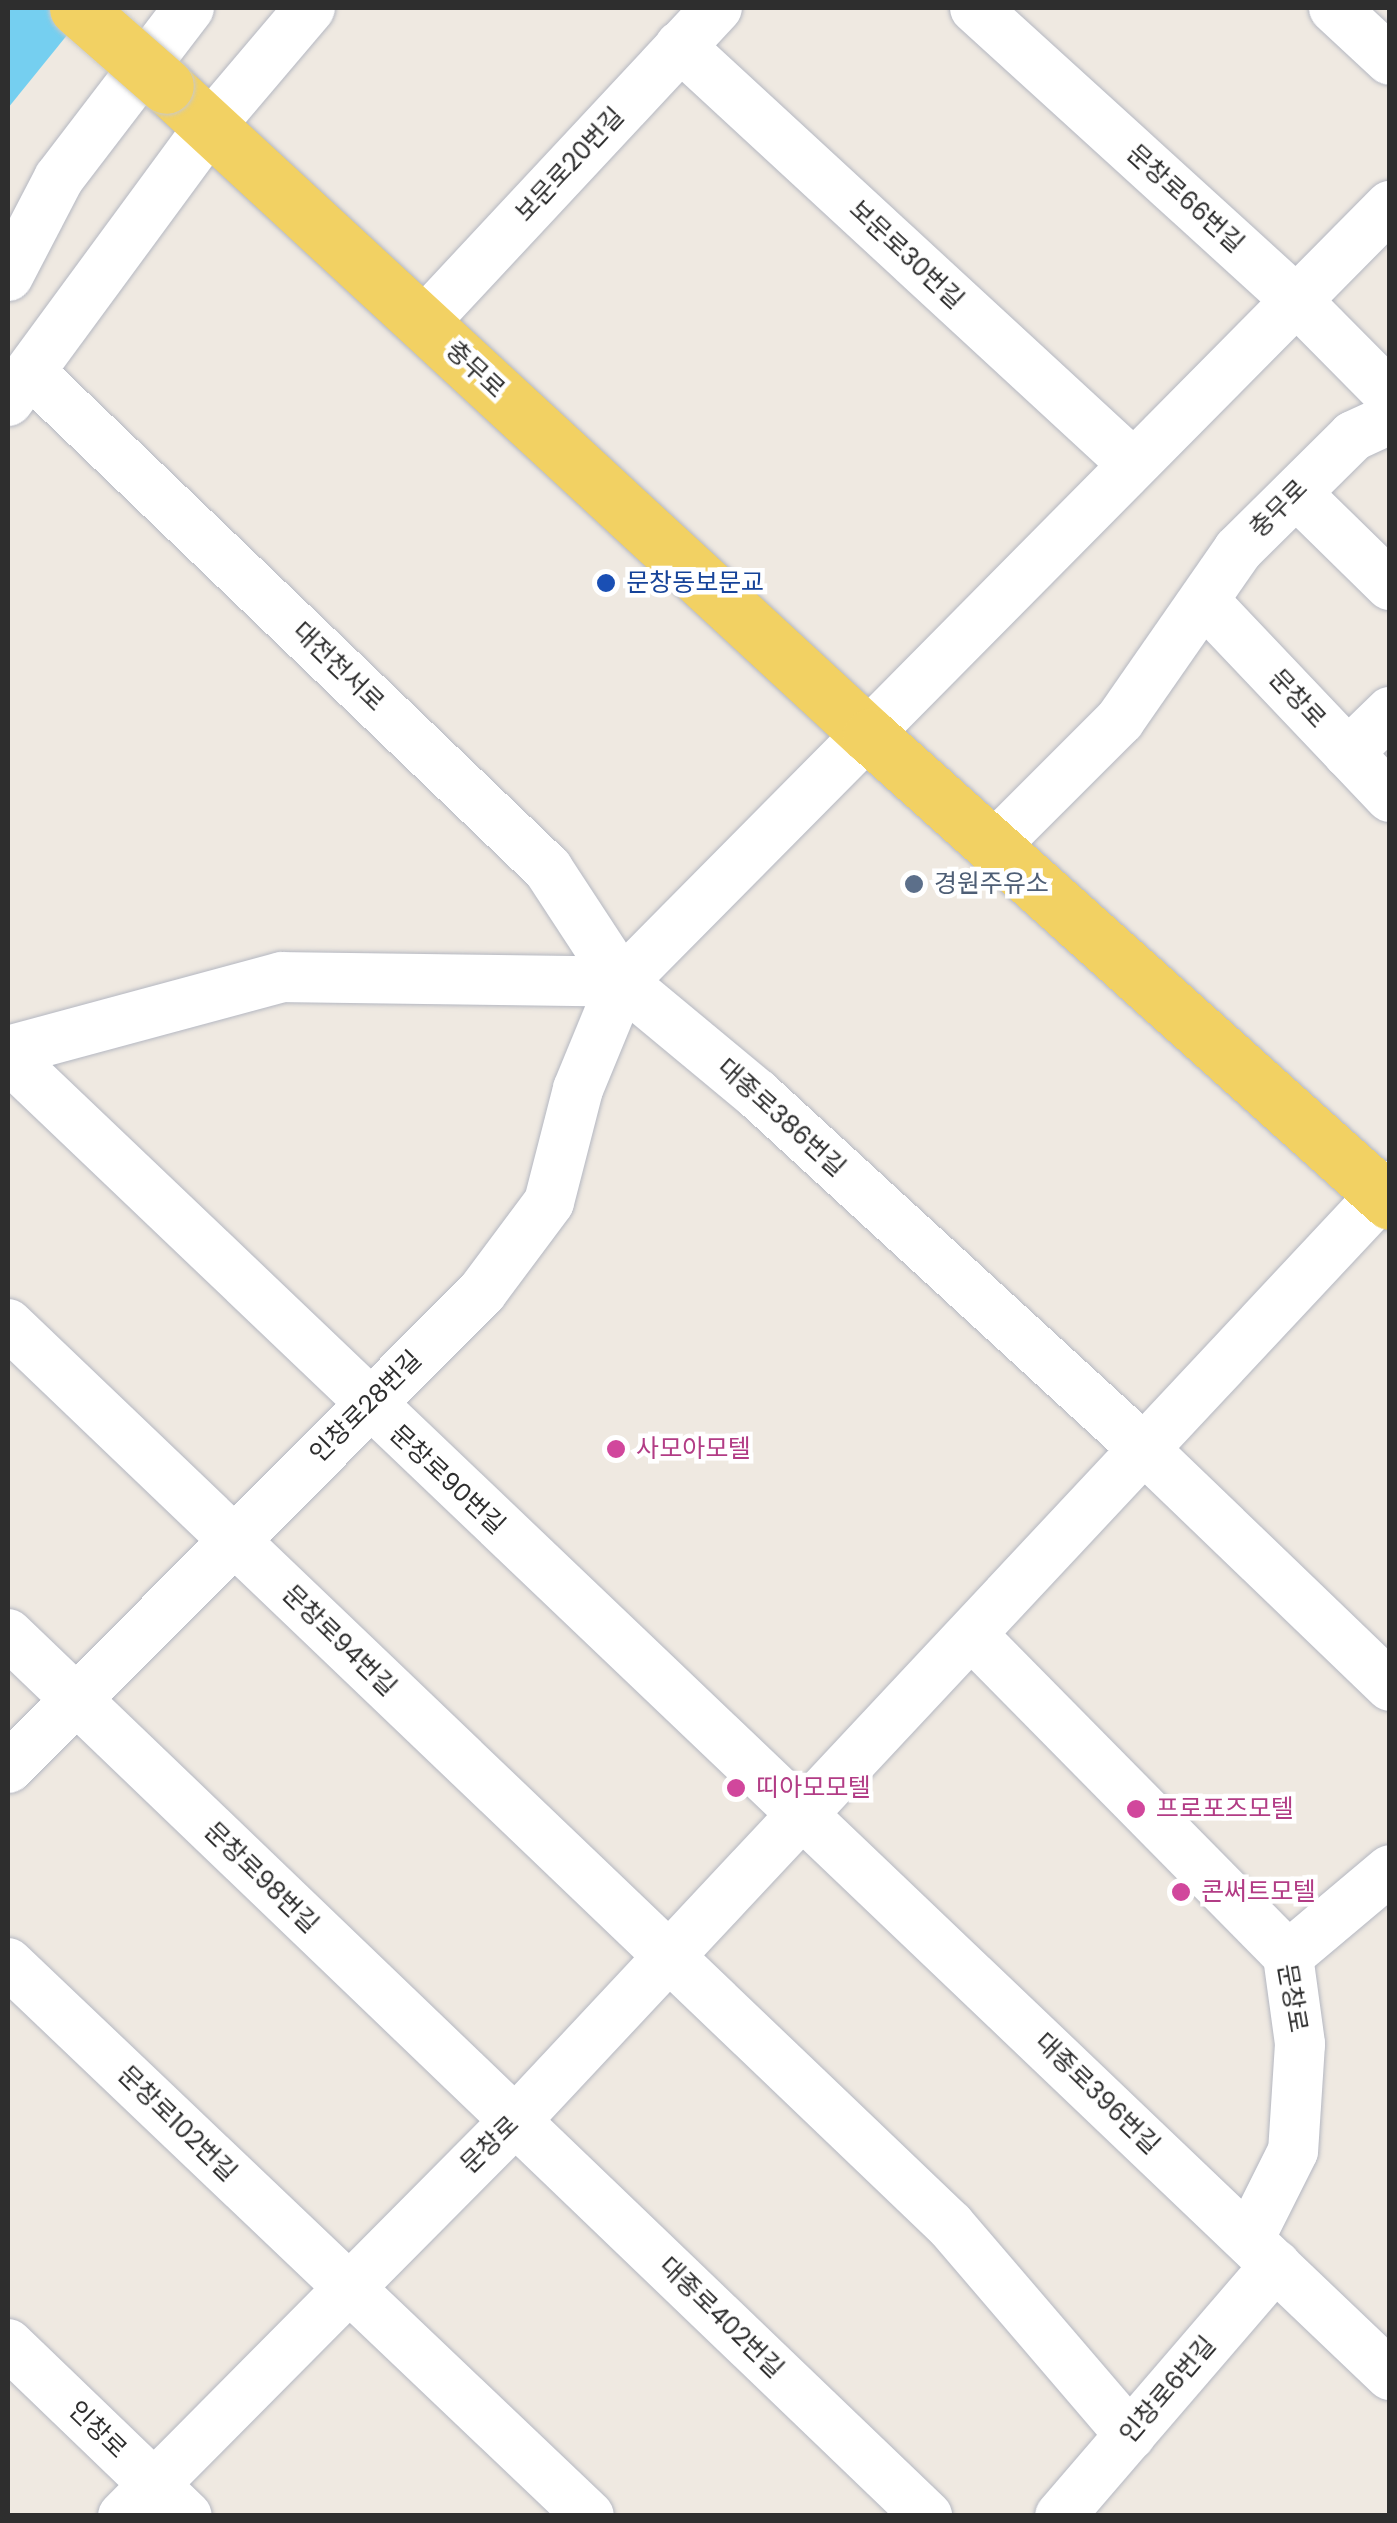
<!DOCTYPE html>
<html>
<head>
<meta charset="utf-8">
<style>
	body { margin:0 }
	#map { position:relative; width:1397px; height:2523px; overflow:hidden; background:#efe9e1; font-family:Poppins,"Noto Sans KR",sans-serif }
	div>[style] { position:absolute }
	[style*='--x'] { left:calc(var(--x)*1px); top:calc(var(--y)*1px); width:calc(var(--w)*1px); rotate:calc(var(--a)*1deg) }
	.water>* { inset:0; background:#75cff0 }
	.roads { filter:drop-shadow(0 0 2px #b4b7c1) drop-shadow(0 0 2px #b4b7c1) }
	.minor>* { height:50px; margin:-25px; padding:0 25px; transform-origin:25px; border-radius:25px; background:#fff }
	.major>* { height:55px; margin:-27.5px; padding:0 27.5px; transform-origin:27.5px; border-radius:27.5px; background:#f2d163 }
	.bridges { filter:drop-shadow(0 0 2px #c9c9c9) drop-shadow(0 0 2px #c9c9c9) }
	.major-bridge>* { height:55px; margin:-27.5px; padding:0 27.5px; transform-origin:27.5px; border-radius:27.5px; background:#f2d163 }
	.dots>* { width:28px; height:28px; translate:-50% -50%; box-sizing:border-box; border:5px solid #fff; border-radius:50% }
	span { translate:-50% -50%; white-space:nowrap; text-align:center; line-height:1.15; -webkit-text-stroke:9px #fff; paint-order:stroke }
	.street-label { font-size:25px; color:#2e2e2e }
	.transit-label { font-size:25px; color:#164399 }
	.left { translate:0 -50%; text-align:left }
	.service-label { font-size:25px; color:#4e5e75 }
	.hotel-label { font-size:25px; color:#b23c85 }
	.frame { position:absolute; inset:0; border:10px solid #2e2e2e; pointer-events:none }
</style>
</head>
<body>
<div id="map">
	<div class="water">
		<i style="clip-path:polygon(8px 8px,89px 8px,8px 108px)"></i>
	</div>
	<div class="roads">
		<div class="minor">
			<i style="--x:975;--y:8;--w:433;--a:42.3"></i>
			<i style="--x:1295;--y:299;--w:135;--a:45.3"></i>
			<i style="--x:1334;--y:8;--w:76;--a:42.9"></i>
			<i style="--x:680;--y:46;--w:616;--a:42.7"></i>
			<i style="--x:8;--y:276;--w:110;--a:-62.5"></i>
			<i style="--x:59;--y:178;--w:214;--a:-52.6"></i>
			<i style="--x:423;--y:323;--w:431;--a:-47"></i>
			<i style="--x:30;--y:372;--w:718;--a:43.81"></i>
			<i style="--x:548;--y:869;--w:135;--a:56.8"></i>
			<i style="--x:8;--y:401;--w:340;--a:-53.7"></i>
			<i style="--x:209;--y:127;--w:156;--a:-49.7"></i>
			<i style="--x:1296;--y:493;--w:132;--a:44.4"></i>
			<i style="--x:1205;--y:602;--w:269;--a:46.5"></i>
			<i style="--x:1348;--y:753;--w:59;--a:-44.3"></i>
			<i style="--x:994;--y:846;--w:178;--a:-45"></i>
			<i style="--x:1120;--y:720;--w:207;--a:-55.2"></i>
			<i style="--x:1238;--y:550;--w:162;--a:-44.7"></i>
			<i style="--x:1353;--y:436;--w:41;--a:-24.7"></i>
			<i style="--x:8;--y:1051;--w:284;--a:-15.1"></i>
			<i style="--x:282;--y:977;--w:340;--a:0.8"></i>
			<i style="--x:622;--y:982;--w:175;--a:39.7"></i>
			<i style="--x:757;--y:1094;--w:528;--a:42.54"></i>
			<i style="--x:1146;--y:1451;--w:339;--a:43.9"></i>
			<i style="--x:8;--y:1057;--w:1910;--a:43.64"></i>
			<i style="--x:8;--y:1324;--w:1304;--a:43.73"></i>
			<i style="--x:950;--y:2225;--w:277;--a:49.4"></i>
			<i style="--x:8;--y:1634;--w:1274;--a:43.82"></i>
			<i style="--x:972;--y:1635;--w:450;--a:45.4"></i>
			<i style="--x:1288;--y:1956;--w:89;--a:82.2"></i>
			<i style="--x:1300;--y:2044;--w:107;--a:93.7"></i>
			<i style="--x:1293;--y:2151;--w:98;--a:116.6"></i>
			<i style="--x:8;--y:1768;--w:672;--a:-45.12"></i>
			<i style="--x:482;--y:1292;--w:112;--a:-53.3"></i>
			<i style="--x:549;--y:1202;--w:117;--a:-75.6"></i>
			<i style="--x:578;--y:1089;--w:116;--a:-67.6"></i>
			<i style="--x:622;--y:982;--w:1092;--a:-45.3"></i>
			<i style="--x:1288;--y:1956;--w:133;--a:-40.1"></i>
			<i style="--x:8;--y:1963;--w:802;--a:43.59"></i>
			<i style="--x:8;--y:2344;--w:248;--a:43.9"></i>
			<i style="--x:123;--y:2516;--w:556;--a:-45.22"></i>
			<i style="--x:515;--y:2121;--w:1281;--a:-46.9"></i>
			<i style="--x:1060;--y:2516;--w:331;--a:-49.3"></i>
		</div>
		<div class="major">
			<i style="--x:166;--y:86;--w:958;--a:42.72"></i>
			<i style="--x:870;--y:736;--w:698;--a:41.87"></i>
		</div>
	</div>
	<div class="bridges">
		<div class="major-bridge">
			<i style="--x:77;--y:8;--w:118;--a:41.2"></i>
		</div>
	</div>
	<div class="dots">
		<i style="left:606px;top:583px;background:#1a4fb4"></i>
		<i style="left:914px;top:884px;background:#5c6f8a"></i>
		<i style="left:616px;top:1449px;background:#d1479c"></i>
		<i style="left:736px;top:1788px;background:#d1479c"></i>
		<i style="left:1136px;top:1809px;background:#d1479c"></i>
		<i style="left:1181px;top:1892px;background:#d1479c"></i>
	</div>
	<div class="street-label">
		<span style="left:570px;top:165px;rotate:-47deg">보문로20번길</span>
		<span style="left:1185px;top:199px;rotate:42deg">문창로66번길</span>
		<span style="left:906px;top:255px;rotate:43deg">보문로30번길</span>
		<span style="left:475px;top:370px;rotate:43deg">충무로</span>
		<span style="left:1279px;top:509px;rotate:-45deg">충무로</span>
		<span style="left:338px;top:667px;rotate:44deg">대전천서로</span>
		<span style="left:1297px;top:699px;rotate:47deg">문창로</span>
		<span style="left:781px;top:1118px;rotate:42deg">대종로386번길</span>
		<span style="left:366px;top:1407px;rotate:-45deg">인창로28번길</span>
		<span style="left:447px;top:1480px;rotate:43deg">문창로90번길</span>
		<span style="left:339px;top:1641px;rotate:44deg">문창로94번길</span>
		<span style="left:261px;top:1878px;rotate:44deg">문창로98번길</span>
		<span style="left:1292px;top:1998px;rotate:80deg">문창로</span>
		<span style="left:1097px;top:2094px;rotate:44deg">대종로396번길</span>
		<span style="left:177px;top:2124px;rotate:44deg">문창로102번길</span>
		<span style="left:490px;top:2145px;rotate:-44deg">문창로</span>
		<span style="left:721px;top:2318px;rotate:44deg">대종로402번길</span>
		<span style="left:1168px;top:2390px;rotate:-49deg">인창로6번길</span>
		<span style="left:97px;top:2430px;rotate:44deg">인창로</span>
	</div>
	<div class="transit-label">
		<span class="left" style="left:626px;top:583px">문창동보문교</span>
	</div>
	<div class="service-label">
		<span class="left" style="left:934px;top:884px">경원주유소</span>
	</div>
	<div class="hotel-label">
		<span class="left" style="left:636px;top:1449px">사모아모텔</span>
		<span class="left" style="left:756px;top:1788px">띠아모모텔</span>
		<span class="left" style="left:1156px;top:1809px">프로포즈모텔</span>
		<span class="left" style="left:1201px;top:1892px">콘써트모텔</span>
	</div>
	<div class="frame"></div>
</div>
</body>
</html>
